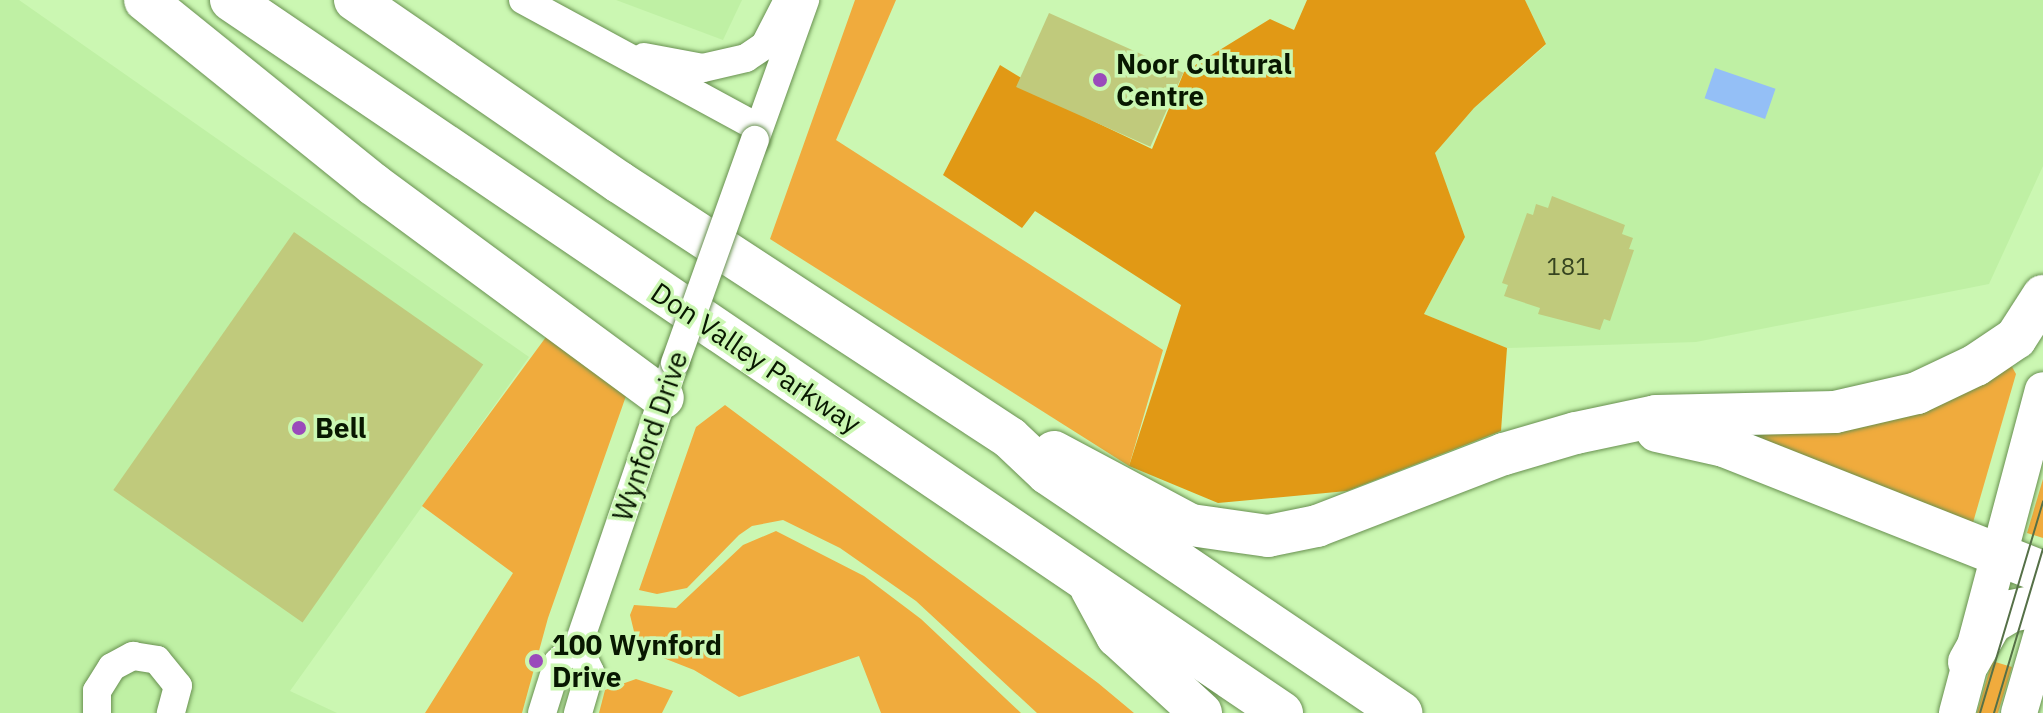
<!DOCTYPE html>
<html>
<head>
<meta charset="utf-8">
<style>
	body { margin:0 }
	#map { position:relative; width:2043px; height:713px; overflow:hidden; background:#cbf7b2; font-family:"IBM Plex Sans",sans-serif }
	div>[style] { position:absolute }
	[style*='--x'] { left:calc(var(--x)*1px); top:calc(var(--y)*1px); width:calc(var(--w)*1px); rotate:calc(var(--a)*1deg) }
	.built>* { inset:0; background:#bff0a4 }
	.green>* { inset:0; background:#f0ab3d }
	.forest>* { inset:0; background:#e19915 }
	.water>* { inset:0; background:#94bff6; transform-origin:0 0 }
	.building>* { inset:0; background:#c0ca7c; transform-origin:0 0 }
	.roads { filter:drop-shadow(0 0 2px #689050) drop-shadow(0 0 2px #689050) }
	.minor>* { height:28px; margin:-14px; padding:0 14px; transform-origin:14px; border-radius:14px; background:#fff }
	.major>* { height:36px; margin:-18px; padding:0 18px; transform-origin:18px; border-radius:18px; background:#fff }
	.highway>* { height:42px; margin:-21px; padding:0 21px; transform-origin:21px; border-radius:21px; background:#fff }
	.tram>* { height:2px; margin:-1px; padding:0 1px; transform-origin:1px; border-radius:1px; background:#557047 }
	.bridges { filter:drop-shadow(0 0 2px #689050) drop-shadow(0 0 2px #689050) }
	.minor-bridge>* { height:28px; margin:-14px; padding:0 14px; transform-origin:14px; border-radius:14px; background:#fff }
	.dots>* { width:22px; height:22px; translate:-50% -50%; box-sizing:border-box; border:4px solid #cbf7b2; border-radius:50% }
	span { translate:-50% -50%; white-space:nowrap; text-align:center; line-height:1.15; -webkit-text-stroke:7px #cbf7b2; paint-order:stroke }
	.number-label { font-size:24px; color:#364420 }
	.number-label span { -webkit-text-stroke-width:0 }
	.poi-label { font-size:28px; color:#081701; font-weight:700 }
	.left { translate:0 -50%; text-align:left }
	.street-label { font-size:28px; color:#081701 }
</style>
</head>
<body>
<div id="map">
	<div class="built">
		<i style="clip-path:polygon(0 0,19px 0,529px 357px,290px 691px,337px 713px,0 713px)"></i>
		<i style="clip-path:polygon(616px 0,742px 0,723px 40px)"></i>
		<i style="clip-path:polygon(1525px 0,2043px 0,2043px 166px,1989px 284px,1696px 342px,1507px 348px,1424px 314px,1465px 237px,1434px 153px,1474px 108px,1546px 45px)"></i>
	</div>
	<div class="green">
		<i style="clip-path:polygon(855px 0,896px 0,836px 140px,1163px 350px,1129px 466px,770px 239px)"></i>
		<i style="clip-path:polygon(546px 337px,626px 396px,548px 618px,522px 713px,425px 713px,513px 573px,422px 506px)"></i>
		<i style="clip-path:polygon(2011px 365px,2016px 374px,1972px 526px,1794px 456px,1739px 428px)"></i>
		<i style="clip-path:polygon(725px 405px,1098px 683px,1134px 713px,1037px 713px,916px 601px,840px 548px,783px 520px,752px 526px,739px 535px,687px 588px,657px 594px,639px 590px,696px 427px)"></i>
		<i style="clip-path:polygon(2043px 479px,2043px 538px,2027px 533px)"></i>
		<i style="clip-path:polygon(776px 531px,864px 576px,921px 619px,1021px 713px,881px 713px,859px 656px,739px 697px,694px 670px,638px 648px,630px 615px,634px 605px,676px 608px,743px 545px)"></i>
		<i style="clip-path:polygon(1992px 661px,2012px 667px,1998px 713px,1977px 713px)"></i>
		<i style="clip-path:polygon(636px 679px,673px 691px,662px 713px,599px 713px,605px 690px)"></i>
	</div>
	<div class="forest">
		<i style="clip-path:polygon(1307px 0,1525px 0,1546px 44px,1474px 108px,1435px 153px,1465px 237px,1424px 314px,1507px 348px,1501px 431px,1347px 491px,1218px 503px,1129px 466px,1181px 305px,1035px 211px,1022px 228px,943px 175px,1000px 65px,1087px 118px,1152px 149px,1184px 72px,1270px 19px,1294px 30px)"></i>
	</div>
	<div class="water">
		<i style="left:1715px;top:68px;width:64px;height:32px;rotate:19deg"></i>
	</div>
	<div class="building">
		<i style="left:1049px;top:13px;width:147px;height:81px;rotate:24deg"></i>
		<i style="clip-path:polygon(1552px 196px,1625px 225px,1622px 234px,1633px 238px,1629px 249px,1634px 250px,1610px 321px,1604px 319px,1600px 330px,1538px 314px,1540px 308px,1504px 296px,1508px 285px,1502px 283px,1527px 213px,1533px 215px,1536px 204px,1548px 208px)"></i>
		<i style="left:294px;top:232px;width:231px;height:315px;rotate:35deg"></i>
	</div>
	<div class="roads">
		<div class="minor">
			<i style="--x:523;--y:0;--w:268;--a:28.5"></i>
			<i style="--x:644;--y:57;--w:60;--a:10.6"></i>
			<i style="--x:703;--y:68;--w:44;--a:-13.1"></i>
			<i style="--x:746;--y:58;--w:23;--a:-34"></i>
			<i style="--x:765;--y:45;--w:51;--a:-62.9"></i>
			<i style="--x:755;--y:140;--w:149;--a:-70.3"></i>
			<i style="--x:578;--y:647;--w:28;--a:64"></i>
			<i style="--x:590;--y:672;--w:43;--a:106.3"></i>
			<i style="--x:97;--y:713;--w:22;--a:-90"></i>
			<i style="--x:97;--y:691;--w:28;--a:-58"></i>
			<i style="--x:112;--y:667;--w:24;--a:-28"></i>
			<i style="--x:133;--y:656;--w:24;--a:9"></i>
			<i style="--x:157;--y:660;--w:33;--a:51"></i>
			<i style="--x:178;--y:686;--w:28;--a:105"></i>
			<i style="--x:542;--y:713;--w:53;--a:-72.6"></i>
			<i style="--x:558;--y:662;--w:28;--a:-42"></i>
			<i style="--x:579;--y:643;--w:296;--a:-71.1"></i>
		</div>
		<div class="major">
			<i style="--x:1957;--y:713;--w:334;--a:-75.1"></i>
			<i style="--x:2019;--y:713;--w:86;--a:-73.9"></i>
		</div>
		<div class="highway">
			<i style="--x:145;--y:0;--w:293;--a:38.9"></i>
			<i style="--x:373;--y:184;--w:360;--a:36.4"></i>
			<i style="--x:231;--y:0;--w:1270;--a:34.15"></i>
			<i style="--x:355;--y:0;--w:321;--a:34.6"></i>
			<i style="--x:619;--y:182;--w:467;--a:33.2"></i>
			<i style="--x:1010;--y:438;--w:51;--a:43.4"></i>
			<i style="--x:1047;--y:473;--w:428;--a:34.1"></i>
			<i style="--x:1657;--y:431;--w:69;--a:12.6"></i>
			<i style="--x:1724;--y:446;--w:343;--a:21.6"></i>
			<i style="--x:1054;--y:452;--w:155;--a:28.1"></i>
			<i style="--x:1191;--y:525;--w:78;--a:8.1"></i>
			<i style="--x:1268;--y:536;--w:50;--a:-11.5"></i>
			<i style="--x:1317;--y:526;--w:200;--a:-21.1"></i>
			<i style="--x:1504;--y:454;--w:75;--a:-16.3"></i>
			<i style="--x:1576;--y:433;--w:82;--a:-12"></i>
			<i style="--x:1656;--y:416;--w:179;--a:-1.3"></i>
			<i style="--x:1835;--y:412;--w:84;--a:-13"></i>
			<i style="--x:1917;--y:393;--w:65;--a:-25.4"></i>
			<i style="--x:1976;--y:365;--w:48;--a:-34"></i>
			<i style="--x:2016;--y:338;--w:50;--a:-57.3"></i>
			<i style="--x:1091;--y:588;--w:55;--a:61.6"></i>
			<i style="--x:1117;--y:636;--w:114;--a:42.5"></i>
			<i style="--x:1969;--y:662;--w:45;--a:-60.6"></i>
			<i style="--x:1991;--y:623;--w:23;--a:-31"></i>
			<i style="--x:2011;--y:611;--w:33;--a:-11"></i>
		</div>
	</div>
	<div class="tram">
		<i style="--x:1980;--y:713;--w:221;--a:-73.4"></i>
		<i style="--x:1994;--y:713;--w:171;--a:-73.4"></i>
	</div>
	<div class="bridges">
		<div class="minor-bridge">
			<i style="--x:675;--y:363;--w:237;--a:-70.3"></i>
		</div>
	</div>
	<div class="dots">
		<i style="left:1100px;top:80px;background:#9a4bbb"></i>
		<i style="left:299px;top:428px;background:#9a4bbb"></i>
		<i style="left:536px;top:661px;background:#9a4bbb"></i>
	</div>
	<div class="number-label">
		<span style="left:1568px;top:267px">181</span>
	</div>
	<div class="poi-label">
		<span class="left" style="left:1116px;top:80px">Noor Cultural<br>Centre</span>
		<span class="left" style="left:315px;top:428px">Bell</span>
		<span class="left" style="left:552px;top:661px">100 Wynford<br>Drive</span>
	</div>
	<div class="street-label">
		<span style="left:756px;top:358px;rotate:34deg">Don Valley Parkway</span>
		<span style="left:650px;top:436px;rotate:-71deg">Wynford Drive</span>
	</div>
</div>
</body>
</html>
